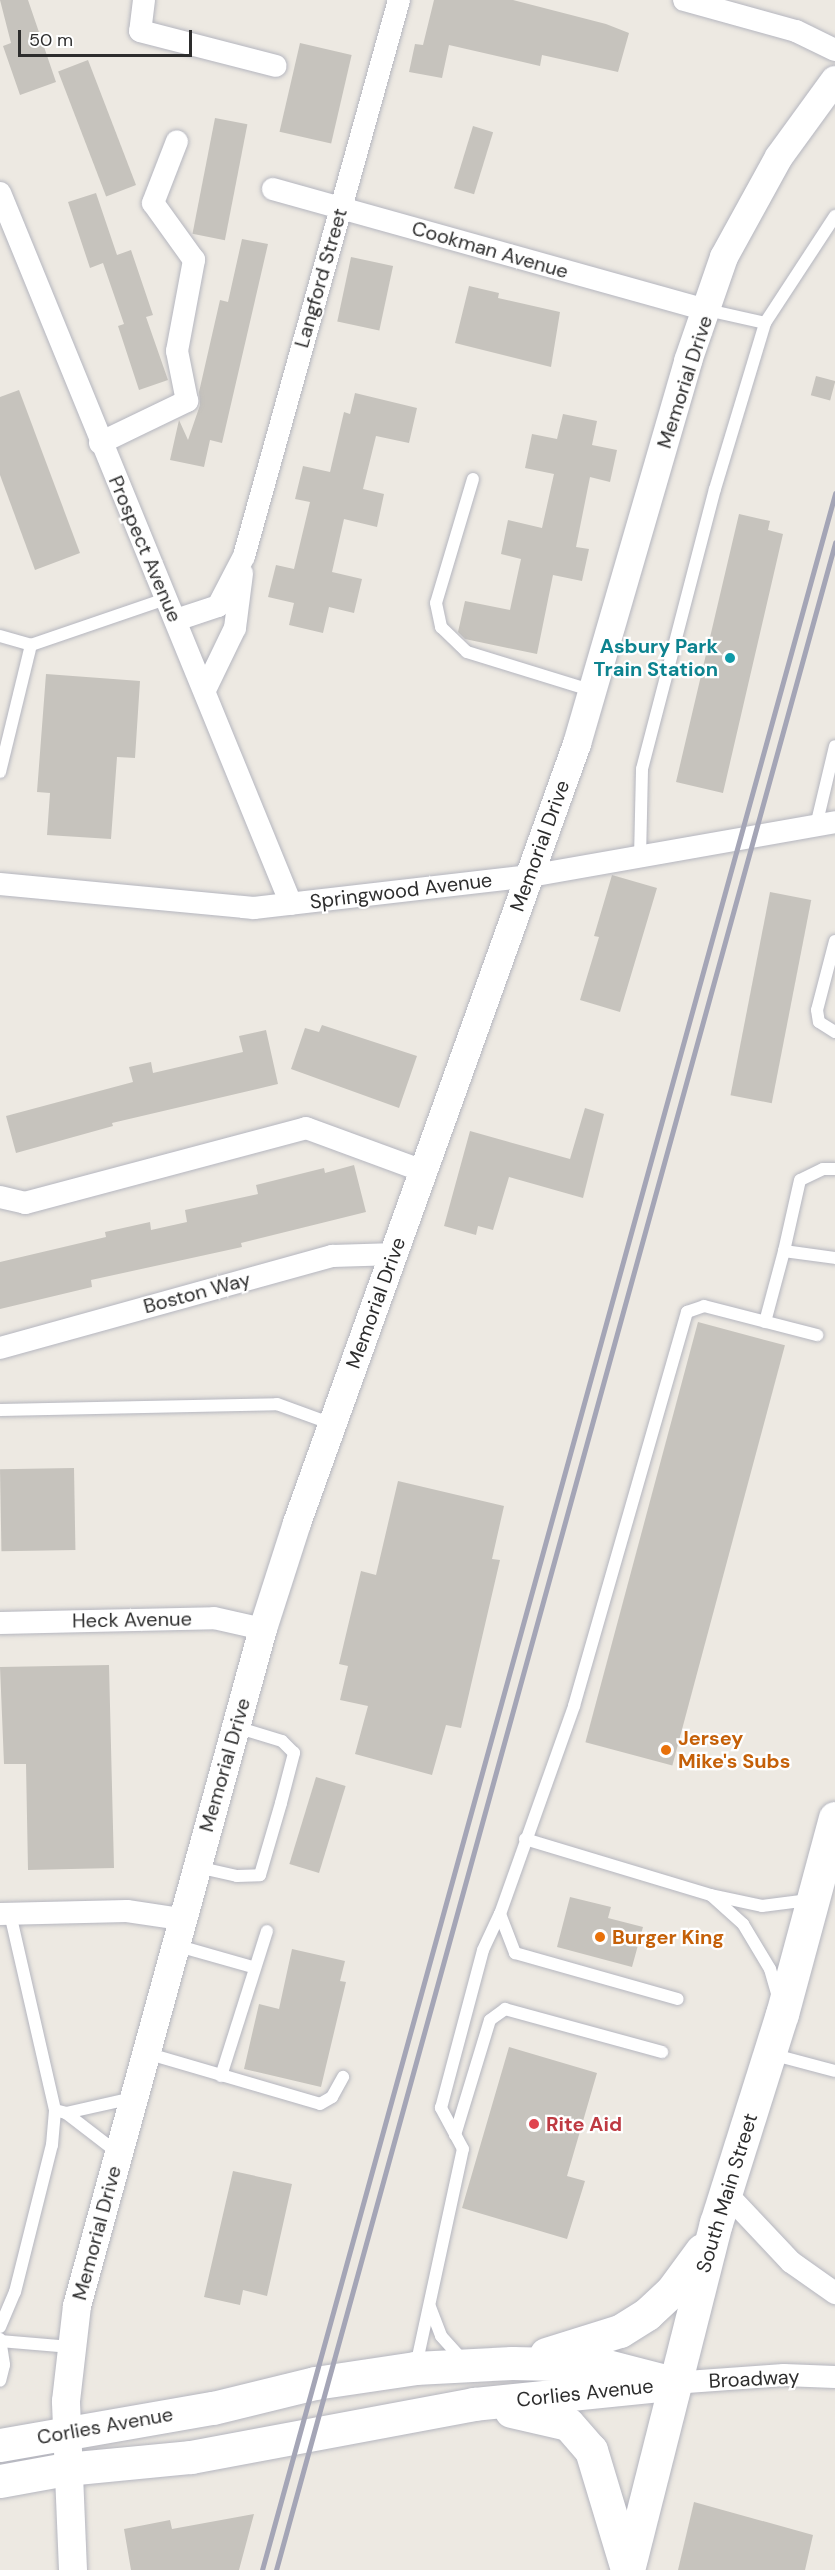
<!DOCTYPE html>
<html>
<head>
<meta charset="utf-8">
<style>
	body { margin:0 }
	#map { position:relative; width:835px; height:2570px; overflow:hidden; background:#ede9e2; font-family:"DM Sans",sans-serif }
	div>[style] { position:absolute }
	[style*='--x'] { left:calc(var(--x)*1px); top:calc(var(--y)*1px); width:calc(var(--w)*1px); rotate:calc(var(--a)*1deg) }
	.building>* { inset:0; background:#c6c3bd; transform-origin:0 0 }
	.roads { filter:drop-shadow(0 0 2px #b5b6bf) drop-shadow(0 0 2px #b5b6bf) }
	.service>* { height:12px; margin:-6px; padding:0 6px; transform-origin:6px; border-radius:6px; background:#fff }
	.minor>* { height:22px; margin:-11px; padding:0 11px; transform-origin:11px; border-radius:11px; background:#fff }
	.tertiary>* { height:28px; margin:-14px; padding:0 14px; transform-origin:14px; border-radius:14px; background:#fff }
	.secondary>* { height:33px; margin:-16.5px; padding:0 16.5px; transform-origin:16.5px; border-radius:16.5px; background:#fff }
	.rail>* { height:4.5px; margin:-2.25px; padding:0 2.25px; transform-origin:2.25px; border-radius:2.25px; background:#a4a5b6 }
	.dots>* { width:16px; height:16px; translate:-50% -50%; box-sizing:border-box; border:3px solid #fff; border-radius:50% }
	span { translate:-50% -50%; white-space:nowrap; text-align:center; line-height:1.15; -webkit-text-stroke:4.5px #fff; paint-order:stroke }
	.street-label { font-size:20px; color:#2d2d2d }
	.culture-label { font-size:20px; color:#0d838f; font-weight:700 }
	.right { translate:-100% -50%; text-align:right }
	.food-label { font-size:20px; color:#c56008; font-weight:700 }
	.left { translate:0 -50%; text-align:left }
	.health-label { font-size:20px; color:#be3a42; font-weight:700 }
	.scale { position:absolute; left:18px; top:30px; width:174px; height:27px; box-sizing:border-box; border:3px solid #2d2d2d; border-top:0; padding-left:8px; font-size:18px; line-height:21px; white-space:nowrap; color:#2d2d2d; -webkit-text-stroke:4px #fff; paint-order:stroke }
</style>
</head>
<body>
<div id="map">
	<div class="building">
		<i style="clip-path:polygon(0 0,28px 0,56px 82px,20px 95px,3px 46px,11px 43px)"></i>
		<i style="clip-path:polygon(434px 0,513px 0,606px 24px,629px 33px,618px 72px,542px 55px,540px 66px,449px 45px,442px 78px,409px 72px,415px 44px,423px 45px)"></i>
		<i style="left:300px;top:43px;width:53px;height:91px;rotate:13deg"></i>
		<i style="left:88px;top:60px;width:134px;height:32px;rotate:69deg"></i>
		<i style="left:215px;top:118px;width:33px;height:118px;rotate:11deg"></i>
		<i style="left:473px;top:126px;width:21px;height:65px;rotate:17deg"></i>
		<i style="clip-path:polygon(96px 193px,117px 255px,131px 250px,153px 315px,146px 317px,168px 380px,139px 390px,118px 326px,124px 324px,103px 263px,90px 268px,68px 202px)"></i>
		<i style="clip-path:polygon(242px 239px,268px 244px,222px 443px,210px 440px,204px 467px,170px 460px,179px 420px,188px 440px,200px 405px,199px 392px,220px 300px,228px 302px)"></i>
		<i style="left:351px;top:257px;width:43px;height:66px;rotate:12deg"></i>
		<i style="clip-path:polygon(469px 286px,499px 293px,498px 298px,560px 312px,551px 367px,455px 343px)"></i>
		<i style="left:816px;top:376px;width:20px;height:20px;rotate:15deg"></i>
		<i style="clip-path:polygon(19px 390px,80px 553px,35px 570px,0 475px,0 397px)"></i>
		<i style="clip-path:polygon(355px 393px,417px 408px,409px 443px,376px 436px,363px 489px,384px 494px,377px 527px,344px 519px,332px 572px,362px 579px,354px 613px,329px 607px,323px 633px,289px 625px,294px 603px,268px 597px,276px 565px,294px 569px,310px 502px,295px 499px,303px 466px,330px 472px,344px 412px,350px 414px)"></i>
		<i style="clip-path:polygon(563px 414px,597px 421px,592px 445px,617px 450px,610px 482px,590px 477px,576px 547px,589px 549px,582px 581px,553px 575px,537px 654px,465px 639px,458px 632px,465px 601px,510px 610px,521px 559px,501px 554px,508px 520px,542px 528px,554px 474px,525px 468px,532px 434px,557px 439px)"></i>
		<i style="clip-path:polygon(739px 514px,770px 521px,768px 530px,783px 534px,723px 793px,676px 782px)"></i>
		<i style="clip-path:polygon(46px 674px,140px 681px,135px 758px,117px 757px,111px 839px,47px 835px,50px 793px,37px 792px)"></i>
		<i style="clip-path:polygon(612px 875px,657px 888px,620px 1012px,580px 1000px,599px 937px,594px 936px)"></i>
		<i style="left:770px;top:892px;width:42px;height:207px;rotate:11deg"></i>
		<i style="clip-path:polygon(322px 1025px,417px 1056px,399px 1108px,291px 1069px,305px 1028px,319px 1032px)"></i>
		<i style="clip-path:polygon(266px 1030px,278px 1084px,112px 1123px,113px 1126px,16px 1153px,6px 1116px,133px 1082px,129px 1067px,151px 1062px,153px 1073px,243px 1052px,239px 1036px)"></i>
		<i style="clip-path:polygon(585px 1108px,604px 1114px,583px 1198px,509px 1177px,493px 1230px,478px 1226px,476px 1235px,444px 1226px,470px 1131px,570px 1159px)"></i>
		<i style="clip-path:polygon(354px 1165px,366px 1212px,241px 1243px,242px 1247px,91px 1280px,92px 1287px,0 1309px,0 1262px,106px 1237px,105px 1232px,150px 1222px,151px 1230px,187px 1222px,185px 1210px,258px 1194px,256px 1185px,324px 1168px,325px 1173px)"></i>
		<i style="left:698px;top:1322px;width:90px;height:435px;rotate:15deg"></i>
		<i style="left:74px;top:1468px;width:82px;height:74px;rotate:89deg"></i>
		<i style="clip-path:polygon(398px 1481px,504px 1506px,492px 1559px,500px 1560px,461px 1728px,446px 1725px,432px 1775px,355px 1754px,368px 1706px,340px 1700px,348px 1666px,339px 1664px,361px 1571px,376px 1575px)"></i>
		<i style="clip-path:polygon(109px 1665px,114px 1868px,28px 1870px,26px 1764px,4px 1764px,0 1667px)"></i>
		<i style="left:316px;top:1777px;width:31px;height:91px;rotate:17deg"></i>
		<i style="clip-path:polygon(570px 1897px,611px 1907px,608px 1918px,643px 1927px,632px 1967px,557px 1947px)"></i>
		<i style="clip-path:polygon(292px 1949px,345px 1961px,340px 1981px,346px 1982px,321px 2087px,244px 2069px,259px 2004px,279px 2009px)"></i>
		<i style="clip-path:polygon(509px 2047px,597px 2073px,567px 2176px,585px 2181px,567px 2239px,462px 2208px)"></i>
		<i style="clip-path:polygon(233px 2171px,292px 2184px,267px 2296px,243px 2290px,240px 2305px,204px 2297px)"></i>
		<i style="clip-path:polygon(694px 2502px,813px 2535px,805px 2570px,678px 2570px)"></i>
		<i style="clip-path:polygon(254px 2514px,239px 2570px,131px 2570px,124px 2529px,170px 2520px,172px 2529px)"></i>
	</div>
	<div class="roads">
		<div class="service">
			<i style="--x:707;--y:310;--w:59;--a:12.6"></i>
			<i style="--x:473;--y:479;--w:129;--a:106.6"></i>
			<i style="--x:436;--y:603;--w:25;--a:78"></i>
			<i style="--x:441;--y:627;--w:36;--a:44"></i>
			<i style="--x:467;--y:652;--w:132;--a:17.2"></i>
			<i style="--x:0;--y:636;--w:32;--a:16"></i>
			<i style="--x:31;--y:645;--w:142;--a:-18.9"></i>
			<i style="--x:0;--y:772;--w:131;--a:-76.3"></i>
			<i style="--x:816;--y:826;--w:82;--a:-76.6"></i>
			<i style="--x:640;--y:858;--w:89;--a:-88.7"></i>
			<i style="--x:642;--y:769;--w:289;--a:-75.4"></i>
			<i style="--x:715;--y:489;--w:173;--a:-73.2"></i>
			<i style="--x:765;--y:323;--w:128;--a:-56.8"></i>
			<i style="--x:835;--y:941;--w:71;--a:104.6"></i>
			<i style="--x:817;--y:1010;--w:12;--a:81"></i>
			<i style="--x:819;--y:1022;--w:19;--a:32"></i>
			<i style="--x:835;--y:1169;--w:12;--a:180"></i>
			<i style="--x:823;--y:1169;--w:25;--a:154"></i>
			<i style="--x:800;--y:1180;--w:73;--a:102.7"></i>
			<i style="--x:784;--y:1251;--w:51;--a:7.8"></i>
			<i style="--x:765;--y:1322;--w:73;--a:-75"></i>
			<i style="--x:0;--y:1410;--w:277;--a:-1.2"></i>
			<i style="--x:277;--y:1404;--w:59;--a:20"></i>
			<i style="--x:525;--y:1839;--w:194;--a:16.8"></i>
			<i style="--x:711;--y:1895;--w:52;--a:12.2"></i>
			<i style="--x:762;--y:1906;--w:47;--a:-7.3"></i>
			<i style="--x:197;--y:1867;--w:41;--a:12.7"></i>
			<i style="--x:237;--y:1876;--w:23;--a:-2"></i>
			<i style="--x:260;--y:1875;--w:75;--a:-73.7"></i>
			<i style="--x:281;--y:1803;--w:52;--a:-75.4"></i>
			<i style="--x:294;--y:1753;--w:17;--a:-135"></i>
			<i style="--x:282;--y:1741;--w:48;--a:-163.1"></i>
			<i style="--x:712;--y:1896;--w:42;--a:42.1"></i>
			<i style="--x:743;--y:1924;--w:52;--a:59"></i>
			<i style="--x:770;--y:1969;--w:29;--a:74"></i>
			<i style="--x:500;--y:1914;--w:42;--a:69"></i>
			<i style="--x:515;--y:1953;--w:169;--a:15.8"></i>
			<i style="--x:175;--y:1945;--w:81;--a:15.8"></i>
			<i style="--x:146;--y:2053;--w:181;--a:16.3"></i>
			<i style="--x:320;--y:2104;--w:14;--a:-30"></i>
			<i style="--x:332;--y:2097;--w:23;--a:-61"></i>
			<i style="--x:771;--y:2054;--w:66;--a:14.9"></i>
			<i style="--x:221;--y:2076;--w:152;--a:-72.4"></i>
			<i style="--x:55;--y:2110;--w:11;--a:15"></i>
			<i style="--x:66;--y:2113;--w:66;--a:37.6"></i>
			<i style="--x:66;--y:2113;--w:69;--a:-12.6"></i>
			<i style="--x:455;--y:2135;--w:120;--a:-73.1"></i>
			<i style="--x:490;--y:2020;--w:19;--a:-36"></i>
			<i style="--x:505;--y:2009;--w:163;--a:15.3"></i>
			<i style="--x:430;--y:2307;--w:31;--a:69"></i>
			<i style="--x:441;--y:2336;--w:31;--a:48"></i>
			<i style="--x:0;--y:2327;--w:38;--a:-67"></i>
			<i style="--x:15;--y:2292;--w:152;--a:-75.9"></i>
			<i style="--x:52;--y:2145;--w:35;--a:-85"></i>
			<i style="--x:55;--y:2110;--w:201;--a:-102.9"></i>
			<i style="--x:0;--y:2339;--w:26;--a:81"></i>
			<i style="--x:4;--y:2365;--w:16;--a:104"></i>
			<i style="--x:0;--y:2341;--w:71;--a:4.8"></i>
			<i style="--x:416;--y:2366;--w:222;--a:-77.8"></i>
			<i style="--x:463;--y:2149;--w:47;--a:-118.2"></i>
			<i style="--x:441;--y:2108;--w:163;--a:-75.1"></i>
			<i style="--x:483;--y:1950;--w:40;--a:-65"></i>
			<i style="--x:500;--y:1914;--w:221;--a:-70.4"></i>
			<i style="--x:574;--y:1706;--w:410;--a:-74"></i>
			<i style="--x:687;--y:1312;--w:18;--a:-19"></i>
			<i style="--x:704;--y:1306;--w:117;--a:14.4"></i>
		</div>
		<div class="minor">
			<i style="--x:144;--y:0;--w:31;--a:97"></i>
			<i style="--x:140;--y:31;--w:140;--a:14.4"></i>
			<i style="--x:684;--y:0;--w:116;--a:15.5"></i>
			<i style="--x:796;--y:31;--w:43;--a:26"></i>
			<i style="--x:273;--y:189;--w:451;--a:15.6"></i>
			<i style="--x:0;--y:193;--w:768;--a:67.74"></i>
			<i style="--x:100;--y:443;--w:97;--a:-25.8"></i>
			<i style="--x:187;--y:401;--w:51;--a:-101.3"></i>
			<i style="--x:177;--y:351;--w:93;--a:-79.4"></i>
			<i style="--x:194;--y:260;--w:70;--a:-125.7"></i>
			<i style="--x:153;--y:203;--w:66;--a:-68.8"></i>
			<i style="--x:176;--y:620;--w:44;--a:-18.4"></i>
			<i style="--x:218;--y:606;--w:56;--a:-62.5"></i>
			<i style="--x:244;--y:556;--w:577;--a:-74.42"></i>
			<i style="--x:205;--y:690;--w:69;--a:-64.2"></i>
			<i style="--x:235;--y:628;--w:55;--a:-82.7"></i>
			<i style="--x:0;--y:884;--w:255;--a:5.4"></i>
			<i style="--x:254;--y:908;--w:278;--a:-6.6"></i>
			<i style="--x:530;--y:876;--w:310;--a:-10"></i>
			<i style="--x:0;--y:1197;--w:26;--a:13"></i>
			<i style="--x:25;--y:1203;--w:291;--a:-14.9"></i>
			<i style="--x:306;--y:1128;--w:125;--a:20.2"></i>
			<i style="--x:0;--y:1348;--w:345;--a:-15.5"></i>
			<i style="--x:332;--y:1256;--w:64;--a:-1.8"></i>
			<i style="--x:0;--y:1623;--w:214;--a:-1.3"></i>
			<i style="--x:214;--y:1618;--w:50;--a:12.7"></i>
			<i style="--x:0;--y:1914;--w:127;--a:-1.4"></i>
			<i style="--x:127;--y:1911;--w:55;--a:8.4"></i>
			<i style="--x:725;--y:2192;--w:96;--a:46.7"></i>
			<i style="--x:791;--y:2262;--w:54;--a:35.2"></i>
			<i style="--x:673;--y:2383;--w:111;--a:-4.1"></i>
			<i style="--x:784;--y:2375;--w:51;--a:2.2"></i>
		</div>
		<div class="tertiary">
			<i style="--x:73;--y:2570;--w:169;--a:-92.4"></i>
			<i style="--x:66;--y:2401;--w:96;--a:-83.4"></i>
			<i style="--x:77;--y:2306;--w:702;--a:-74.64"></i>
			<i style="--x:263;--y:1629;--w:111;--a:-72.2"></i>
			<i style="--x:297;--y:1523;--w:828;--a:-70.23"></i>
			<i style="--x:577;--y:744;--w:399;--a:-73.8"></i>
			<i style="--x:688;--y:361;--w:110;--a:-70.9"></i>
			<i style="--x:724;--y:257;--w:114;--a:-61.2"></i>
			<i style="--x:779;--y:157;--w:95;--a:-54"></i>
		</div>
		<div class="secondary">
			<i style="--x:546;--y:2354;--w:77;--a:-17.3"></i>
			<i style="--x:620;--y:2331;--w:32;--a:-32"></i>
			<i style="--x:647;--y:2314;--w:33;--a:-43"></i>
			<i style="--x:671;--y:2292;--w:52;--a:-53.6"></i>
			<i style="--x:511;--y:2411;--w:58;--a:12.8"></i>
			<i style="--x:568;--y:2424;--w:35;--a:49"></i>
			<i style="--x:591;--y:2450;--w:124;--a:73.2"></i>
			<i style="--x:0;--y:2445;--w:216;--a:-9.9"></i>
			<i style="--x:213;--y:2408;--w:105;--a:-13.8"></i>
			<i style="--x:315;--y:2383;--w:101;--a:-8.5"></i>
			<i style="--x:415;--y:2368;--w:97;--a:-3"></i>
			<i style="--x:512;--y:2363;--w:91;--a:1.3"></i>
			<i style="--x:603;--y:2365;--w:72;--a:14.4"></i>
			<i style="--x:0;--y:2481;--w:67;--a:-10.3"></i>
			<i style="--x:66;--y:2469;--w:126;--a:-5.5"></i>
			<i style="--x:191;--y:2457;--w:288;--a:-10.6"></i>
			<i style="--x:474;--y:2404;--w:187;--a:-5.8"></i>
			<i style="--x:628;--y:2570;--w:358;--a:-75.8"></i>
			<i style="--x:716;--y:2223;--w:219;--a:-72.5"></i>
			<i style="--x:782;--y:2014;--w:203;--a:-74.9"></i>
		</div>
	</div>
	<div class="rail">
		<i style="--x:262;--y:2570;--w:2154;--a:-74.57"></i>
		<i style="--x:276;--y:2570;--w:2103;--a:-74.58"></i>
	</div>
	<div class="dots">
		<i style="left:730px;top:658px;background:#0f9aa8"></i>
		<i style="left:666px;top:1750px;background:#e8710a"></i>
		<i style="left:600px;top:1937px;background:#e8710a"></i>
		<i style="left:534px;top:2124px;background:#e0444e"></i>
	</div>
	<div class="street-label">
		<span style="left:490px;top:250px;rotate:16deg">Cookman Avenue</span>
		<span style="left:321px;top:278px;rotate:-74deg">Langford Street</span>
		<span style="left:685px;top:382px;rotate:-72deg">Memorial Drive</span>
		<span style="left:145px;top:549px;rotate:67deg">Prospect Avenue</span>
		<span style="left:540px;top:846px;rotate:-70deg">Memorial Drive</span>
		<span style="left:401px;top:891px;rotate:-7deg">Springwood Avenue</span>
		<span style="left:197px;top:1293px;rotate:-15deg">Boston Way</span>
		<span style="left:376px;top:1303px;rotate:-70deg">Memorial Drive</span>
		<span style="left:132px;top:1620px;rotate:-1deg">Heck Avenue</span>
		<span style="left:225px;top:1765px;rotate:-74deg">Memorial Drive</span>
		<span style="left:727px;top:2193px;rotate:-73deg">South Main Street</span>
		<span style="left:97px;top:2233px;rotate:-75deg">Memorial Drive</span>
		<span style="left:754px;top:2379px;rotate:-3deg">Broadway</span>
		<span style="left:585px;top:2393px;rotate:-6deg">Corlies Avenue</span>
		<span style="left:105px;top:2426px;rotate:-10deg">Corlies Avenue</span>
	</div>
	<div class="culture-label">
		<span class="right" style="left:718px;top:658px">Asbury Park<br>Train Station</span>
	</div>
	<div class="food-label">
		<span class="left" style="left:678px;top:1750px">Jersey<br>Mike's Subs</span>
		<span class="left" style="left:612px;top:1937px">Burger King</span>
	</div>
	<div class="health-label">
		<span class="left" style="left:546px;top:2124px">Rite Aid</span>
	</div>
	<div class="scale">50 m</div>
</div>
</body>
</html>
